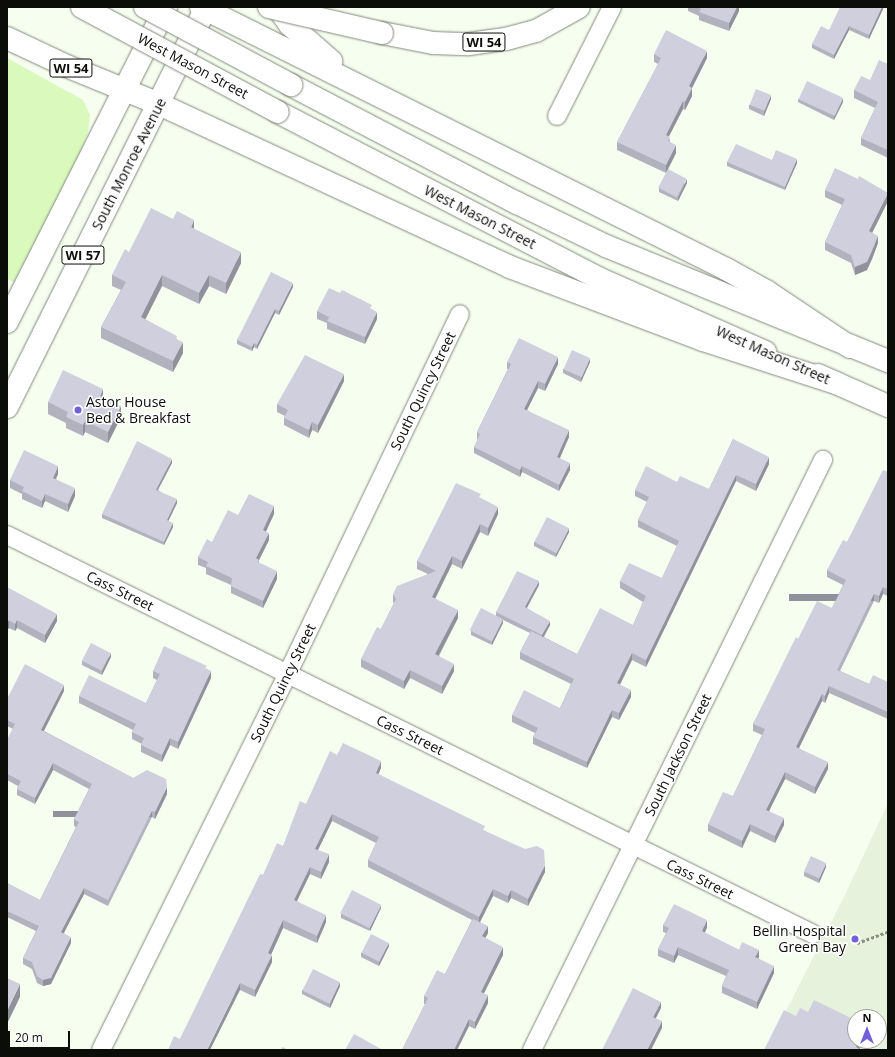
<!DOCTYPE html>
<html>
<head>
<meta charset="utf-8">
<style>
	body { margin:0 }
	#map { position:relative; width:895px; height:1057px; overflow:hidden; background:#f6fef0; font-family:"Open Sans",sans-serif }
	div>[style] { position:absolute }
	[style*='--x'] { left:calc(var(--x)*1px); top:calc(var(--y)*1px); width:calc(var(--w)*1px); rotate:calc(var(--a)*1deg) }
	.built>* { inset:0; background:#e7f2dd }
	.green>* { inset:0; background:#d9f9bd }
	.path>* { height:2.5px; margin-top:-1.25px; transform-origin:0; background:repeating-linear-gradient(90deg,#8a9086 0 3px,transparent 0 5px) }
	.roads { filter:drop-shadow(0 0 1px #838a7d) drop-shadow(0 0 1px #838a7d) }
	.minor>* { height:18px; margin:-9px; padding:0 9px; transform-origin:9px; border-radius:9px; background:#fff }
	.secondary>* { height:22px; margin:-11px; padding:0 11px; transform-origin:11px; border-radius:11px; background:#fff }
	.primary>* { height:22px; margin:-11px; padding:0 11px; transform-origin:11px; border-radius:11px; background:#fff }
	.bridges { filter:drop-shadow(0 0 1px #838a7d) drop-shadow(0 0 1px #838a7d) }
	.secondary-bridge>* { height:22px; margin:-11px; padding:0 11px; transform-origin:11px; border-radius:11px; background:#fff }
	.primary-bridge>* { height:22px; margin:-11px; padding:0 11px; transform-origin:11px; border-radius:11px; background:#fff }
	.wall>* { inset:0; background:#b2b2bf }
	.shaded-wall>* { inset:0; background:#91919b; transform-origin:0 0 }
	.building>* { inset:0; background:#cfcfde; transform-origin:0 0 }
	.dots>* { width:11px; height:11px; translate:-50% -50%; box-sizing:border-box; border:2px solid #fff; border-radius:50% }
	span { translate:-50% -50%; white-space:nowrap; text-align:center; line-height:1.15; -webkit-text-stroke:3px #fff; paint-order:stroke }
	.shield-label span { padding:1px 3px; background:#fff; border:1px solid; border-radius:3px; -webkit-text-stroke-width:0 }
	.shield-label { font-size:13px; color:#0b0d09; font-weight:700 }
	.street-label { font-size:14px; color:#0b0d09 }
	.poi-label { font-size:14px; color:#0b0d09 }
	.left { translate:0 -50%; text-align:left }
	.right { translate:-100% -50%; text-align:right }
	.frame { position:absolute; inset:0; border:8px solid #0b0d09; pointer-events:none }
	.north { position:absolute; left:847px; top:1009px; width:40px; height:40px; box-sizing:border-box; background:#fff; border:1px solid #9d9e9d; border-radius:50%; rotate:0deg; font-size:11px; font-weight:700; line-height:16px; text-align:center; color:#0b0d09 }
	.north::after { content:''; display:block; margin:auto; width:14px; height:18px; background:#735fd9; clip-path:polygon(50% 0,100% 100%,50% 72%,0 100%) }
	.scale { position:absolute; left:8px; top:1031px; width:62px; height:18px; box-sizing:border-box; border:2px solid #0b0d09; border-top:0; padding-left:5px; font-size:12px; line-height:14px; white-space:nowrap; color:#0b0d09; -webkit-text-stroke:3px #fff; paint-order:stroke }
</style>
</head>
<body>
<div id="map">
	<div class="built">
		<i style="clip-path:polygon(evenodd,888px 803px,888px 1050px,766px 1050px,843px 899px,888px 803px,855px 1017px,879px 1017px,879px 1041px,855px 1041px,855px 1017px)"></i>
	</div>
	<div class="green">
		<i style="clip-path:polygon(7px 58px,83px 100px,90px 115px,88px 132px,80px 154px,14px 282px,7px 279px)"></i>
	</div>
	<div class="path">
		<i style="--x:857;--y:943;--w:33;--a:-20"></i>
	</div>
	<div class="roads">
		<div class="minor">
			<i style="--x:557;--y:116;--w:122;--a:-63.2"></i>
			<i style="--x:7;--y:535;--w:899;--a:26.34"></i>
			<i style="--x:101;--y:1050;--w:419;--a:-63.6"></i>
			<i style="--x:287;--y:675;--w:400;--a:-64.4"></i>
			<i style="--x:532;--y:1050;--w:658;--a:-63.75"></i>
		</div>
		<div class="secondary">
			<i style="--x:291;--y:85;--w:255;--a:27.6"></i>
			<i style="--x:517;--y:203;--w:99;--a:25.8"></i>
			<i style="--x:606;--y:246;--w:305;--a:22.2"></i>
			<i style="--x:278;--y:112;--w:360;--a:27.4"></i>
			<i style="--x:598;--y:278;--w:183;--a:23.9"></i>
			<i style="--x:818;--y:375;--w:77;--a:23.9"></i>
		</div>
		<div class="primary">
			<i style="--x:201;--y:7;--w:587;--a:26.52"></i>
			<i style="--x:726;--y:269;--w:46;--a:28.8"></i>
			<i style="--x:766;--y:291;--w:101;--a:33.7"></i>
			<i style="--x:277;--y:7;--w:22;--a:54"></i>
			<i style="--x:290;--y:25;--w:55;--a:41.3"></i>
			<i style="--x:382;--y:33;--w:52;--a:11.1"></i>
			<i style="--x:433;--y:43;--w:36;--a:2"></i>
			<i style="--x:469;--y:44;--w:37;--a:-8"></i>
			<i style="--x:506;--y:39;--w:31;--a:-15"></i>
			<i style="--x:536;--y:31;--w:49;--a:-29.2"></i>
			<i style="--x:7;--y:38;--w:68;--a:25.1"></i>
			<i style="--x:69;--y:67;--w:97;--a:22.3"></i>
			<i style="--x:159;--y:104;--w:387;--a:24.9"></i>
			<i style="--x:510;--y:267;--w:206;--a:20.7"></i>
			<i style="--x:703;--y:340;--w:140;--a:17.9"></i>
			<i style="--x:7;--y:322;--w:353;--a:-63.2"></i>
			<i style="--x:7;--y:407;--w:437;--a:-63.5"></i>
		</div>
	</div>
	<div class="bridges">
		<div class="secondary-bridge">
			<i style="--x:82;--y:7;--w:222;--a:28.2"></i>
			<i style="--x:145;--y:7;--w:166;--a:28.1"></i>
		</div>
		<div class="primary-bridge">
			<i style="--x:269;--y:7;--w:116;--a:13"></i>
		</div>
	</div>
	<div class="wall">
		<i style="clip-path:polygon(688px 7px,739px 7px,739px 11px,729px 31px,699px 20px,699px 16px,688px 11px)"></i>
		<i style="clip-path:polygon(884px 7px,869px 39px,849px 30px,834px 59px,812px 48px,812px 44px,829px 30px)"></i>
		<i style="clip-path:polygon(654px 54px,707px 58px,692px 88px,692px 96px,685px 110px,683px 109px,669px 136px,670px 142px,676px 153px,666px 173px,617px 150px,617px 142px,658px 64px,654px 62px)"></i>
		<i style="clip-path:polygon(888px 64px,888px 158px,861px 145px,861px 138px,875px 108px,854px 98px,854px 90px,870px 80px)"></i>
		<i style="clip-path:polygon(771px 99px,764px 116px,749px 109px,749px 105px)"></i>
		<i style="clip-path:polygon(798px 99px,843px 102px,834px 120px,798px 102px)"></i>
		<i style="clip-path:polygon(772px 160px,797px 163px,785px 190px,727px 166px,727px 162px)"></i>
		<i style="clip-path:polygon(687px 183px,678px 201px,659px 192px,659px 188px)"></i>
		<i style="clip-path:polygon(825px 190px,888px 201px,872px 233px,878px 243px,872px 259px,867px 270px,855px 275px,851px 263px,825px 250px,825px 242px,842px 205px,825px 197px)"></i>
		<i style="clip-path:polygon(194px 229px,241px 263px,226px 294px,209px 286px,199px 304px,162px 286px,145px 319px,177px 339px,183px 353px,173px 372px,101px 338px,101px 327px,121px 290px,112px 286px,112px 275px,129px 252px)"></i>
		<i style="clip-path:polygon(293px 287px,279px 315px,275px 313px,257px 349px,254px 347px,252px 351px,237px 344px,237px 340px)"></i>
		<i style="clip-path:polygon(372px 309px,377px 319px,365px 344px,327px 329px,327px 323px,317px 319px,317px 311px)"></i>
		<i style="clip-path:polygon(507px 362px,558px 364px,545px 391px,538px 388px,527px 410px,569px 437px,560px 458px,570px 470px,559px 491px,522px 472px,520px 477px,474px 453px,474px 447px,478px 439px,477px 439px,477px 432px,508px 369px,507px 369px)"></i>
		<i style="clip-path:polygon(590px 362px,581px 382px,563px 373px,563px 369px)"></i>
		<i style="clip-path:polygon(344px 381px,318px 433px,312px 430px,309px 438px,284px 425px,284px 418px,285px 416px,277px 412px,277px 404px)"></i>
		<i style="clip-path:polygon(103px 397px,121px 417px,108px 443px,85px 432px,83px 436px,66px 428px,66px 423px,48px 414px,48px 402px)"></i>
		<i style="clip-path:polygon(733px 439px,769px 464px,756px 491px,736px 481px,646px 667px,632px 660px,620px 685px,631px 697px,619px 720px,612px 717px,587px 768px,533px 744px,533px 737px,535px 733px,512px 722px,512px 715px,560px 708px,571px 684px,520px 659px,520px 652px,530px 633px,503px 620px,503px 623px,492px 645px,471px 635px,471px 631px,496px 616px,496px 612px,539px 585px,527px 608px,550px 625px,544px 637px,577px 654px,633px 625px,643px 602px,620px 588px,620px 581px,662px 578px,677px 546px,638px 527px,638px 520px,647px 502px,635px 496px,635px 490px,677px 482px,709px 489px)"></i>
		<i style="clip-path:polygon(172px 463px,158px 490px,177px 503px,168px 521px,173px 527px,164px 545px,102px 518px,102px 514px)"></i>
		<i style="clip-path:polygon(888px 472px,888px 596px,883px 594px,879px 603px,874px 601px,840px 671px,869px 684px,888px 682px,888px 719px,829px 693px,825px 703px,822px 701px,799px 748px,828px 769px,815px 794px,785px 779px,769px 811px,784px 825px,775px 843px,750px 831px,742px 848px,708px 831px,708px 824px,733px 796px,762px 735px,753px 731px,753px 724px,798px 639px,832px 608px,843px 585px,827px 577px,827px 570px,847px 542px)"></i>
		<i style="clip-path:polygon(58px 474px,56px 479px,75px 496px,68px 512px,45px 501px,42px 508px,22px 499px,22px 494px,10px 488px,10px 480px)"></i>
		<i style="clip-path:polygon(481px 498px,498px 514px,488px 536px,480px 532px,462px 569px,452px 564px,435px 599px,458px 618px,439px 656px,454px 671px,442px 694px,410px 678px,404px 689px,361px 667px,361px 659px,381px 629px,394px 603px,393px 602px,393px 594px,428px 574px,417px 569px,417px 561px)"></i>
		<i style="clip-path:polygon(274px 514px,266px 531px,269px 540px,259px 560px,259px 563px,277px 579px,263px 608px,231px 593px,231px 585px,206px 574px,206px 568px,198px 565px,198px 557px,238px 515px)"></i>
		<i style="clip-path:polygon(569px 532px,556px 557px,534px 546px,534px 542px)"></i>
		<i style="clip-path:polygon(7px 587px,57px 621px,45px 643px,17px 628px,15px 631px,9px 628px)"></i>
		<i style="clip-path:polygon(111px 657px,102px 675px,82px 665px,82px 661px)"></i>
		<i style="clip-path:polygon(207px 669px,211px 678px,178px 749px,170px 745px,162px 762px,141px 752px,141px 745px,142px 744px,132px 739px,132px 732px,133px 730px,79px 703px,79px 696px,146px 703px,157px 680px,153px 678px,153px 671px)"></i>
		<i style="clip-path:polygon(64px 691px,44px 731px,133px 778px,167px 794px,155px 819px,152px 817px,108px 906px,84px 894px,64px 933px,71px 943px,51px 984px,43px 986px,37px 983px,32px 969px,23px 964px,23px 958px,36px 931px,7px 917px,7px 883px,40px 900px,76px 827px,74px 826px,74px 819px,89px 789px,53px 770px,35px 804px,17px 795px,17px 789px,18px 786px,7px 780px,7px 740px,13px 729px,7px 726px,7px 697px,8px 697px)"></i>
		<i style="clip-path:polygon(337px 755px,381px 768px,378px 774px,485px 831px,545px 872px,528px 906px,511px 898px,508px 903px,493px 896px,480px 922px,488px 933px,485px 938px,503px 955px,484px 993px,488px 1003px,475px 1029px,469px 1026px,457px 1050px,402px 1050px,425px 1004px,424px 1004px,424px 996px,445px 974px,472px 920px,368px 867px,368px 860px,376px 843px,332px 821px,318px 850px,329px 862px,321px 879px,310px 874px,297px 901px,326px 922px,317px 943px,283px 928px,271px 955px,272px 962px,255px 997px,240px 990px,180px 1039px,263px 875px,283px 846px,306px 804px)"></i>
		<i style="clip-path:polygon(826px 867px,819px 883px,804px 876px,804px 872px)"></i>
		<i style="clip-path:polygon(381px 908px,370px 931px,341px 918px,341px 914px)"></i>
		<i style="clip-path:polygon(663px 925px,707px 927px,705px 933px,739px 950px,759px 957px,758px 958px,774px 973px,757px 1009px,722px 993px,722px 986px,726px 976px,678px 955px,674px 963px,658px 956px,658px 949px,666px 933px,663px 932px)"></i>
		<i style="clip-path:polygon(389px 946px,379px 966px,361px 957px,361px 953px)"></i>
		<i style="clip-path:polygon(340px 986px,330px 1008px,302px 994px,302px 990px)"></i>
	</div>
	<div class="shaded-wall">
		<i style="clip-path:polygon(737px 7px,739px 7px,739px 11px,729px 31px,729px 23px)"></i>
		<i style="clip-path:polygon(882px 7px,884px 7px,869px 39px,869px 35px)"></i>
		<i style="clip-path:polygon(849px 26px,849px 30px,834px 59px,834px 55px)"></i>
		<i style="clip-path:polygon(707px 51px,707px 58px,689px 94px,689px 86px)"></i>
		<i style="clip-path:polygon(692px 88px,692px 96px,685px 110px,685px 102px)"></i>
		<i style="clip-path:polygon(771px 95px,771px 99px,764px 116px,764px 112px)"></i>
		<i style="clip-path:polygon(843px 98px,843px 102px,834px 120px,834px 116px)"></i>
		<i style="clip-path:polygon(683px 101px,683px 109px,666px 142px,666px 135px)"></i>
		<i style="clip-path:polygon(676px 145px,676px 153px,666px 173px,666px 165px)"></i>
		<i style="clip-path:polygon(797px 159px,797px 163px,785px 190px,785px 187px)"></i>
		<i style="clip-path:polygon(687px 179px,687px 183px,678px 201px,678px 198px)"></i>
		<i style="clip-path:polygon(888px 193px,888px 201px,869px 239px,869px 231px)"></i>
		<i style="clip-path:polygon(194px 220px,194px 231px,191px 227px)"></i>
		<i style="clip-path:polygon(878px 236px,878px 243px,872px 259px,867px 270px,855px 275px,855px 267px)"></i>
		<i style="clip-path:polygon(241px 252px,241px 263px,226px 294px,226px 283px)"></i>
		<i style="clip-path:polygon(162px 275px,162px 286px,141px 328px,141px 317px)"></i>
		<i style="clip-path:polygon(209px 275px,209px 286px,199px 304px,199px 293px)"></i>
		<i style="clip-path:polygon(293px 283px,293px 287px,279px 315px,279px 311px)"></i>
		<i style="clip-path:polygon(275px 309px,275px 313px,257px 349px,257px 345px)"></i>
		<i style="clip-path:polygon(377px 312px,377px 319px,365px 344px,365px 337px)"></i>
		<i style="clip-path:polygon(183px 342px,183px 353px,173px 372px,173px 361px)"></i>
		<i style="clip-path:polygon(254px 343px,254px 347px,252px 351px,252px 347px)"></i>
		<i style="clip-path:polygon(558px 357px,558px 364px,545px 391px,545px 384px)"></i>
		<i style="clip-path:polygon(590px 358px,590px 362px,581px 382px,581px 378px)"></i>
		<i style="clip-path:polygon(344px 374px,344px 381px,318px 433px,318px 425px)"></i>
		<i style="clip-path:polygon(538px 381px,538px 388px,524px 416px,524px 409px)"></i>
		<i style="clip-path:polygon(103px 389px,103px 401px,100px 396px)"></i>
		<i style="clip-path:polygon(121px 406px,121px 417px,108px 443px,108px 432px)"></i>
		<i style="clip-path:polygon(85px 421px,85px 432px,83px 436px,83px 425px)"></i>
		<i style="clip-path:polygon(312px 422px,312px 430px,309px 438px,309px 430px)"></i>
		<i style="clip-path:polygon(569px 430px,569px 437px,557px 464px,557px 457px)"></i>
		<i style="clip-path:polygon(769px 457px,769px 464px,756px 491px,756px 484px)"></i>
		<i style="clip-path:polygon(172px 459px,172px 463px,156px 493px,156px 490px)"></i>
		<i style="clip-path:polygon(570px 463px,570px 470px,559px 491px,559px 485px)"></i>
		<i style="clip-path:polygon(58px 466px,58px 474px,53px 485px,53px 478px)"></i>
		<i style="clip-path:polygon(522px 466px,522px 472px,520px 477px,520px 470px)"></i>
		<i style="clip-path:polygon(736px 475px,736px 481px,646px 667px,646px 660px)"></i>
		<i style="clip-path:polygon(75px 488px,75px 496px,68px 512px,68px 504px)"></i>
		<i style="clip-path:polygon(45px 494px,45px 501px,42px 508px,42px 501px)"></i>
		<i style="clip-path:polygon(177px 499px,177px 503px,167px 524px,167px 520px)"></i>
		<i style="clip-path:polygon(274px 506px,274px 514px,263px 538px,263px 530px)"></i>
		<i style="clip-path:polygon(498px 507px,498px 514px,488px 536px,488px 528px)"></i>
		<i style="clip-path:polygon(173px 523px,173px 527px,164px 545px,164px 542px)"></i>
		<i style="clip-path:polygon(480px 524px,480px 532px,462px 569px,462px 561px)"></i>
		<i style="clip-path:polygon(569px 528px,569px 532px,556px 557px,556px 554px)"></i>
		<i style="clip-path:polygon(269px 533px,269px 540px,256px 566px,256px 558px)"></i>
		<i style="clip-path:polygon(452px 556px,452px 564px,432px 605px,432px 597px)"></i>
		<i style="clip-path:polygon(277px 571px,277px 579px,263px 608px,263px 601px)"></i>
		<i style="clip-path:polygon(539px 581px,539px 585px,525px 611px,525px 607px)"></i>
		<i style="clip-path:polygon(883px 587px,883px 594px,879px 603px,879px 596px)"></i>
		<i style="left:874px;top:594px;width:7px;height:85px;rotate:90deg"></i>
		<i style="clip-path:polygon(458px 610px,458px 618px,435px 662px,435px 654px)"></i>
		<i style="clip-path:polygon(57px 614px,57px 621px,45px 643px,45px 635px)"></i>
		<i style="clip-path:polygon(503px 619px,503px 623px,492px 645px,492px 641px)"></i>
		<i style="clip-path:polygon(9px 620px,9px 628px,7px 631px,7px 623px)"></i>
		<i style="clip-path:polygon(17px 620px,17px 628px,15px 631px,15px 624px)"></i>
		<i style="clip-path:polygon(550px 621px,550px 625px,542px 639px,542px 635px)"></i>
		<i style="clip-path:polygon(111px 653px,111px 657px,102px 675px,102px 671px)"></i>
		<i style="clip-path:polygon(632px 653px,632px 660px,617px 690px,617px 683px)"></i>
		<i style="clip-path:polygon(454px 664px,454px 671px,442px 694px,442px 686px)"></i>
		<i style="clip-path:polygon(410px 670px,410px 678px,404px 689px,404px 681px)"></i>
		<i style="clip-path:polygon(211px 671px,211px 678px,178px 749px,178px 742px)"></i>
		<i style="clip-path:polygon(64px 685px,64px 691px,41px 736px,41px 730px)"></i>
		<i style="clip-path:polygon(829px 686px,829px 693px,825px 703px,825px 696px)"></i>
		<i style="clip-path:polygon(631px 690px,631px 697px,619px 720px,619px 713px)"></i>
		<i style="clip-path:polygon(822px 694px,822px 701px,796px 754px,796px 747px)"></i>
		<i style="clip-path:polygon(612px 710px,612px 717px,587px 768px,587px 762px)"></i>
		<i style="clip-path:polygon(170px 738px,170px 745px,162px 762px,162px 755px)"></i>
		<i style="clip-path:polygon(381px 761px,381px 768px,376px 780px,376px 773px)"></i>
		<i style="clip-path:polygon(828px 762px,828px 769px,815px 794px,815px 787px)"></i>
		<i style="clip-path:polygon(53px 763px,53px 770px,35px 804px,35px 798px)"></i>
		<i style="clip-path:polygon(785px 772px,785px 779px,766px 817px,766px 810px)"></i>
		<i style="clip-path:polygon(167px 787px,167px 794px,155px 819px,155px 812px)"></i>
		<i style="left:152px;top:811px;width:6px;height:99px;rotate:90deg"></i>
		<i style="clip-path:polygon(332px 814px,332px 821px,315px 856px,315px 849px)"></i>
		<i style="clip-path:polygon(784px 818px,784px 825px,775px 843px,775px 836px)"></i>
		<i style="clip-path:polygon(750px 824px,750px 831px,742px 848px,742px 841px)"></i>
		<i style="clip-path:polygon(329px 854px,329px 862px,321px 879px,321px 872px)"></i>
		<i style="clip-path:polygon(826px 863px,826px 867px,819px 883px,819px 879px)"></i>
		<i style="clip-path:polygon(545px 865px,545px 872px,528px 906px,528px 899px)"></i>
		<i style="clip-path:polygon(310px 867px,310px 874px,294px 907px,294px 900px)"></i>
		<i style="clip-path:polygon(84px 888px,84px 894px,61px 938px,61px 932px)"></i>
		<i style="clip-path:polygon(493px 889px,493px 896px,479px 924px,479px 917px)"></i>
		<i style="clip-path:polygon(511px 890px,511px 898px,508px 903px,508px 896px)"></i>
		<i style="clip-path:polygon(381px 905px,381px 908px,370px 931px,370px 927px)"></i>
		<i style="clip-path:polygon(326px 915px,326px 922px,317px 943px,317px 936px)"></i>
		<i style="clip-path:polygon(283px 920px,283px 928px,268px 961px,268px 953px)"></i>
		<i style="clip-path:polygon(707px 920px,707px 927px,702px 939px,702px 931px)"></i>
		<i style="clip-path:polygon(488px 926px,488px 933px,482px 944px,482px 936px)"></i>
		<i style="clip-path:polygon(71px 937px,71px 943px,51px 984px,43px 986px,43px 980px)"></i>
		<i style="clip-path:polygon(389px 943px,389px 946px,379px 966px,379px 962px)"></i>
		<i style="clip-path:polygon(503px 947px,503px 955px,481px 999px,481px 992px)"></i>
		<i style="clip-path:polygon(678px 947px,678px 955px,674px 963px,674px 956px)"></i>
		<i style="clip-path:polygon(759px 950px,759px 957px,755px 964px,755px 957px)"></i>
		<i style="clip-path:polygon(272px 955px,272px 962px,255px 997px,255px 990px)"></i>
		<i style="clip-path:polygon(774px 966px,774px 973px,757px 1009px,757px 1002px)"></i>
		<i style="clip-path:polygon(340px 982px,340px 986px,330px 1008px,330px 1004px)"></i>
		<i style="clip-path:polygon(240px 983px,240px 990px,210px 1050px,207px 1050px)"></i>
		<i style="clip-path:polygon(20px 984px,20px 997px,7px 1024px,7px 1011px)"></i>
		<i style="clip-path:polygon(488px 995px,488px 1003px,475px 1029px,475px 1022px)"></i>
		<i style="clip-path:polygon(661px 1002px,661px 1008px,653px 1024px,653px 1017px)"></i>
		<i style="clip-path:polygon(469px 1019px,469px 1026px,457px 1050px,454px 1050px)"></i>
		<i style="clip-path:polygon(662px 1021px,662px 1028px,651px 1050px,647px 1050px)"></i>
		<i style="clip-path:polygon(855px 1033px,855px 1041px,860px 1041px,860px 1050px,854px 1050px,854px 1036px)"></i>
	</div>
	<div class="building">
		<i style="clip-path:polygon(697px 7px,737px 7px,729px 23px,699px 12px,701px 9px)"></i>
		<i style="clip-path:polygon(840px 7px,882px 7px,869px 35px,849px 26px,834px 55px,812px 44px,821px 26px,829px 30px)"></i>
		<i style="clip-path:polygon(666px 30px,707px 51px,689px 86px,692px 88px,685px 102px,683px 101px,666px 135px,670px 137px,668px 141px,676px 145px,666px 165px,617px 142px,661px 58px,654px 54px)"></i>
		<i style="clip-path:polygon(879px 60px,888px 64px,888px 150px,861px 138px,878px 102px,854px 90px,861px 76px,870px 80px)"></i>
		<i style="left:807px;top:81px;width:40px;height:20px;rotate:25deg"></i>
		<i style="left:756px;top:89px;width:16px;height:17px;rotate:22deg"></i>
		<i style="clip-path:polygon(736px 144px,772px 160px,776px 150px,797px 159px,785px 187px,727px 162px)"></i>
		<i style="clip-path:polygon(835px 168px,858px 179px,859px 176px,888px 193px,869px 231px,878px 236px,872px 251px,867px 262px,855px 267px,851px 255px,825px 242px,845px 199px,825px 190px)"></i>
		<i style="left:668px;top:169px;width:21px;height:21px;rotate:28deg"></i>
		<i style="clip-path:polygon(151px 208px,173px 219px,177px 211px,194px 220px,191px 227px,241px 252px,226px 283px,209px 275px,199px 293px,162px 275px,141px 317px,177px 336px,176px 339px,183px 342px,173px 361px,101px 327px,126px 282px,112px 275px,125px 249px,129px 252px)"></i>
		<i style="clip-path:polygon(271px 272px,293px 283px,279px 311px,275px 309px,257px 345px,254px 343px,252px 347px,237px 340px)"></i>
		<i style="clip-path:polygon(329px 288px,340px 293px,342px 290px,372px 305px,370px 308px,377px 312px,365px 337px,327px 321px,329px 317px,317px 311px)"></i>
		<i style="clip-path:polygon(519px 338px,558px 357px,545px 384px,538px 381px,524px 409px,569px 430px,557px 457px,570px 463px,559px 485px,522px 466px,520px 470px,474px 447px,480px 434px,477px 432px,511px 364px,507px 362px)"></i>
		<i style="left:572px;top:350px;width:20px;height:21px;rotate:24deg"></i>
		<i style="clip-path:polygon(305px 355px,344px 374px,318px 425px,312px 422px,309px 430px,284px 418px,288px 410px,277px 404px)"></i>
		<i style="clip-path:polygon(63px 370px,103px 389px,100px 396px,121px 406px,108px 432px,85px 421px,83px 425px,66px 417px,68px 412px,48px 402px)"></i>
		<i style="clip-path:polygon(733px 439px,769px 457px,756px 484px,736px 475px,646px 660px,632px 653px,617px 683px,631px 690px,619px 713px,612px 710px,587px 762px,533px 737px,538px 728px,512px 715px,524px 690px,560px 708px,574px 679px,520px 652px,531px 631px,577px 654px,600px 608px,633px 625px,646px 596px,620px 581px,629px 563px,662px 578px,679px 541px,638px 520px,649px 497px,635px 490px,646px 466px,677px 482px,680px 476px,709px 489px)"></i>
		<i style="clip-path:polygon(137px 441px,172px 459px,156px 490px,177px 499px,167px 520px,173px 523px,164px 542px,102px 514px)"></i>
		<i style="clip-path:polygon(24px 450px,58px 466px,53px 478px,75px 488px,68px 504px,45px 494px,42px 501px,22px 491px,24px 487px,10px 480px)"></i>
		<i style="clip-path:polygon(883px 470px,888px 472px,888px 589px,883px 587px,879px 596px,874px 594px,837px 670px,869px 684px,873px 675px,888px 682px,888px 712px,829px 686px,825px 696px,822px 694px,796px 747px,828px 762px,815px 787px,785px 772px,766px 810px,784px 818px,775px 836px,750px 824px,742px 841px,708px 824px,723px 792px,733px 796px,765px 729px,753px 724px,796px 637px,798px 639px,817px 601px,832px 608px,846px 580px,827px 570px,843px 540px,847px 542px)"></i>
		<i style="clip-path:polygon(456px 483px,481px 494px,479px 497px,498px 507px,488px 528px,480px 524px,462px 561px,452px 556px,432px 597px,458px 610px,435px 654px,454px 664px,442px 686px,410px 670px,404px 681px,361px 659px,377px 627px,381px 629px,396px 599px,393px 594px,397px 586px,436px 571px,417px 561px)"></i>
		<i style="clip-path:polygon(249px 494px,274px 506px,263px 530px,269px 533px,256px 558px,259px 560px,258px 562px,277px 571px,263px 601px,231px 586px,232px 578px,206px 566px,208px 562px,198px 557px,207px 539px,212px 542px,228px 510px,238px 515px)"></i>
		<i style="left:547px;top:517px;width:25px;height:28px;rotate:27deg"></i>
		<i style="clip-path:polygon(517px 571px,539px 581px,525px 607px,550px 621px,542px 635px,496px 612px)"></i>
		<i style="clip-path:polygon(7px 587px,57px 614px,45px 635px,17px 620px,15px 624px,9px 620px,7px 623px)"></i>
		<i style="left:481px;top:608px;width:25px;height:25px;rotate:27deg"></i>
		<i style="left:91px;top:643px;width:22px;height:20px;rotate:27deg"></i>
		<i style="clip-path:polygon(164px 646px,207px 666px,205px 668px,211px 671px,178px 742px,170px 738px,162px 755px,141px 745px,144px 738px,132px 732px,136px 724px,79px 696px,89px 675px,146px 703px,160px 674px,153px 671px)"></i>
		<i style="clip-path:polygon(25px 664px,64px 685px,41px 730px,133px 778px,147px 770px,166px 779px,167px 787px,155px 812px,152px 811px,108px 900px,84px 888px,61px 932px,71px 937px,51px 978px,43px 980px,37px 976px,32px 962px,23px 958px,39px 926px,7px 911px,7px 883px,40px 900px,79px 822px,74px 819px,92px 784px,53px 763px,35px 798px,17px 789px,21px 781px,7px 774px,7px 740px,15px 724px,7px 720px,7px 697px,8px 697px)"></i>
		<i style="clip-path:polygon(343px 743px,381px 761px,376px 773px,485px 826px,483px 830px,525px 849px,537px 846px,544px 850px,545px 865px,528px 899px,511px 890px,508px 896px,493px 889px,479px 917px,368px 860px,379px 837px,332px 814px,315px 849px,329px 854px,321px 872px,310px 867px,294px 900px,326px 915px,317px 936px,283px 920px,268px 953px,272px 955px,255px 990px,240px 983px,207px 1049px,209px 1050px,168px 1050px,174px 1036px,180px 1039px,260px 874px,263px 875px,277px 843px,283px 846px,300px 801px,306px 804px,330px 751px,337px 755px)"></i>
		<i style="left:811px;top:856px;width:17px;height:17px;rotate:25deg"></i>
		<i style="left:352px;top:890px;width:33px;height:26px;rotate:27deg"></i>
		<i style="clip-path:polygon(674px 904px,707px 920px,702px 931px,739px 950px,742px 942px,759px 950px,755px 957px,774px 966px,757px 1002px,722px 986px,729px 970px,678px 947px,674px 956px,658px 949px,669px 928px,663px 925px)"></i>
		<i style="clip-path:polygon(473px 919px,488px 926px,482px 936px,503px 947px,481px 992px,488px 995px,475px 1022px,469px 1019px,454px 1050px,402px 1050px,428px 998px,424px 996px,437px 970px,445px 974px)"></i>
		<i style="left:371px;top:934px;width:20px;height:21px;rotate:27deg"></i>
		<i style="left:313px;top:969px;width:30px;height:24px;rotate:26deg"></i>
		<i style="clip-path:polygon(7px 978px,20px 984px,7px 1011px)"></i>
		<i style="clip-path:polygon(633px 988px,661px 1002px,653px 1017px,662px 1021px,647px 1050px,602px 1050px)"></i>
		<i style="clip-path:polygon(814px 1000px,855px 1020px,855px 1033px,854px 1036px,855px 1037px,855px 1041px,859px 1041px,856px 1047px,861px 1050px,764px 1050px,784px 1010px,796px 1016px,800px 1008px,808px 1012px)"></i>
		<i style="clip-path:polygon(354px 1034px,383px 1050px,345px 1050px)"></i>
		<i style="clip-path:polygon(282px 1047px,289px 1050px,281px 1050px)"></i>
	</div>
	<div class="dots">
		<i style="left:78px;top:410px;background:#735fd9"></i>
		<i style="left:855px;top:939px;background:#735fd9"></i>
	</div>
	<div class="shield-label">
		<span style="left:484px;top:42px">WI 54</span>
		<span style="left:71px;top:68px">WI 54</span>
		<span style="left:83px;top:255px">WI 57</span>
	</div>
	<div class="street-label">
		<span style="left:193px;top:66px;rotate:28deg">West Mason Street</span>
		<span style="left:129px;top:164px;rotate:-63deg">South Monroe Avenue</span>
		<span style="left:480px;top:217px;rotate:27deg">West Mason Street</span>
		<span style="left:773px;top:355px;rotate:24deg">West Mason Street</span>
		<span style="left:423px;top:391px;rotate:-64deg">South Quincy Street</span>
		<span style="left:120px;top:591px;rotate:26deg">Cass Street</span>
		<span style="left:283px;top:683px;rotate:-64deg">South Quincy Street</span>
		<span style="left:410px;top:735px;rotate:26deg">Cass Street</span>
		<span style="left:678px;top:755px;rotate:-64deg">South Jackson Street</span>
		<span style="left:700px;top:879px;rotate:26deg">Cass Street</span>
	</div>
	<div class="poi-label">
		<span class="left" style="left:86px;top:410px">Astor House<br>Bed &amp; Breakfast</span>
		<span class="right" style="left:846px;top:939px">Bellin Hospital<br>Green Bay</span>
	</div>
	<div class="frame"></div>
	<div class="north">N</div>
	<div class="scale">20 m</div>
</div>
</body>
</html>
